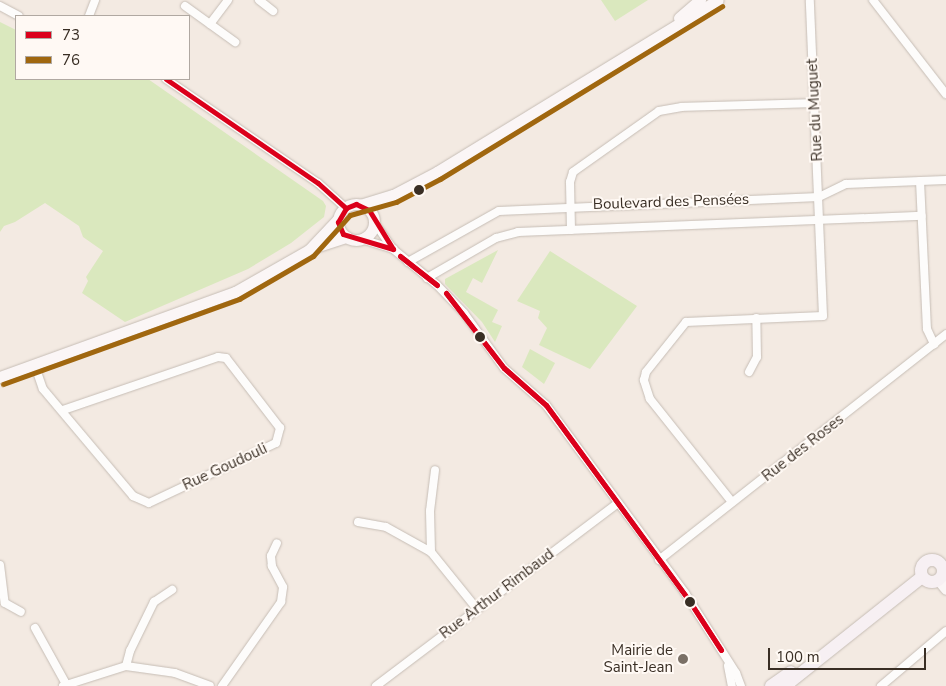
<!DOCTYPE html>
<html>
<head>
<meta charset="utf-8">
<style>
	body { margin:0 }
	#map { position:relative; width:946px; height:686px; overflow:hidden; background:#f3eae2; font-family:"Nunito Sans",sans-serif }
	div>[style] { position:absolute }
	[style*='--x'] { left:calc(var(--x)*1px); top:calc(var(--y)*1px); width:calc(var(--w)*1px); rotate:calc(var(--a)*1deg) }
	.green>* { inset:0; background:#dae8be }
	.roads { filter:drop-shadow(0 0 1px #c6bdb5) drop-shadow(0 0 1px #c6bdb5) }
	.street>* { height:8px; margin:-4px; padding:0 4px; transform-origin:4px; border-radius:4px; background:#fdfcfb }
	.secondary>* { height:11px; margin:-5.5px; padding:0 5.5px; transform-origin:5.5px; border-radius:5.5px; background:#fbf6f6 }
	.secondary>.ring { margin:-5.5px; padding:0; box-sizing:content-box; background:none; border:11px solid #fbf6f6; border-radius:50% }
	.primary>* { height:12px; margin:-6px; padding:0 6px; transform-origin:6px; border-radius:6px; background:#f7f0f3 }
	.primary>.ring { margin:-6px; padding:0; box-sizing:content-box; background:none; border:12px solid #f7f0f3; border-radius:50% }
	.bus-1>* { height:5px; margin:-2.5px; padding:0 2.5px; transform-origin:2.5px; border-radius:2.5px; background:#db001b }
	.bus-2>* { height:5px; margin:-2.5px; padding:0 2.5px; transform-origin:2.5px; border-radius:2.5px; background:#a0670f }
	.dots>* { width:14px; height:14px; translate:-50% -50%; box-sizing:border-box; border:2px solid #fff9f4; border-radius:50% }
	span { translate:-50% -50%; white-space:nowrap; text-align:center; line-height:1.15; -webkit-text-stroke:4px #fff9f4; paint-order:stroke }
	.street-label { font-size:15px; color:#392e24 }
	.poi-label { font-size:15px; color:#392e24 }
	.right { translate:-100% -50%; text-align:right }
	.legend { position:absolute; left:15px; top:15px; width:175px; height:65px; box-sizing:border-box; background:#fff9f4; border:1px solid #b0a8a1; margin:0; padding:6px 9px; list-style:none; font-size:15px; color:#392e24 }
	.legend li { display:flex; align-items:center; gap:10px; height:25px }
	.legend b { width:25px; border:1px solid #b0a8a1 }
	.scale { position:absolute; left:768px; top:648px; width:158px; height:22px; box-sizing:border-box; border:2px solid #392e24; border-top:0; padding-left:6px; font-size:15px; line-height:18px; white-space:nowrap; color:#392e24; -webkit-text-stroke:4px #fff9f4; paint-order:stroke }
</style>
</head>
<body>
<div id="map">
	<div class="green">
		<i style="clip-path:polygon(601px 0,648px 0,615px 21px)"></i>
		<i style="clip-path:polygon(0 22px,16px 30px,16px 79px,148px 79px,323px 201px,326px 206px,324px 217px,291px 243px,248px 269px,125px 322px,82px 293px,88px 281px,86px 277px,103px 251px,83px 237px,79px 226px,45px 203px,15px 222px,4px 226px,0 232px)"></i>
		<i style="clip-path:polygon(498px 250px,482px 283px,473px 278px,466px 292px,498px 310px,492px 322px,502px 326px,495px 342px,482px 322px,445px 284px,445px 279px)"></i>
		<i style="clip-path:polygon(550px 251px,637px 306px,590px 369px,539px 345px,547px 328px,538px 318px,540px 311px,517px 301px)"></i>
		<i style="clip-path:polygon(530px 349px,555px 363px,544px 384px,522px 367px)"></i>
	</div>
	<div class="roads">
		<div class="street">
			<i style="--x:259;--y:0;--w:18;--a:38"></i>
			<i style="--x:873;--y:0;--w:119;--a:52.2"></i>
			<i style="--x:0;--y:6;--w:21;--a:28"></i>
			<i style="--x:185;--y:6;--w:62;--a:35.8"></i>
			<i style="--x:89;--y:16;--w:17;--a:-69"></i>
			<i style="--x:210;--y:24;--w:30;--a:-53"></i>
			<i style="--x:166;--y:79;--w:184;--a:34.4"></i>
			<i style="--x:318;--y:183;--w:38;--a:42"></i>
			<i style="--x:920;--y:181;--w:148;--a:87.3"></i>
			<i style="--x:927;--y:329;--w:17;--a:65"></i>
			<i style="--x:374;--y:222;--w:33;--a:55"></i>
			<i style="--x:571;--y:230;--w:48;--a:-91.2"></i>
			<i style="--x:570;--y:182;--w:10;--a:-73"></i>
			<i style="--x:573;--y:172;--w:105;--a:-35.3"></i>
			<i style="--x:659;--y:111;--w:23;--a:-10"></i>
			<i style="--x:682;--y:107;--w:131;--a:-1.7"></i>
			<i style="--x:361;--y:239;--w:34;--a:17"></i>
			<i style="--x:393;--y:249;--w:57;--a:39.3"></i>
			<i style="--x:437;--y:285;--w:39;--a:46"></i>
			<i style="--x:464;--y:313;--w:68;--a:54"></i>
			<i style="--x:504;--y:368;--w:56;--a:41.4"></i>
			<i style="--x:546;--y:405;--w:234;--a:53.5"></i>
			<i style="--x:685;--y:593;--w:95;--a:57.5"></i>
			<i style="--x:736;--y:673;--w:14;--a:69"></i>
			<i style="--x:408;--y:262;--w:104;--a:-29.3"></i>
			<i style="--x:499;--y:211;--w:320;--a:-2.5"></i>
			<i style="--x:819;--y:197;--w:30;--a:-26"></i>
			<i style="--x:846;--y:184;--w:100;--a:-2.3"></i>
			<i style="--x:427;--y:278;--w:80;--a:-30.1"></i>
			<i style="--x:496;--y:238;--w:23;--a:-15"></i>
			<i style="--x:518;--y:232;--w:404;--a:-2.3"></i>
			<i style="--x:35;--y:366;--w:24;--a:71"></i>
			<i style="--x:43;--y:389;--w:140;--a:49.9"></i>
			<i style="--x:133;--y:496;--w:17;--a:24"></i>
			<i style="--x:149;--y:503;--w:140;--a:-25.3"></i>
			<i style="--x:276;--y:443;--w:16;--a:-75"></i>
			<i style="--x:280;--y:428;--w:88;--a:-127.6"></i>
			<i style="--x:226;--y:358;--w:8;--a:-173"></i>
			<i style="--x:218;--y:357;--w:164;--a:161.1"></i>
			<i style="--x:749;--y:372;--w:17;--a:-62"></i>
			<i style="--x:757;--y:357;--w:39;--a:-91"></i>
			<i style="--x:732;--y:502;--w:132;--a:-128.5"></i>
			<i style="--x:650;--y:399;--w:20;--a:-108"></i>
			<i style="--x:644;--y:380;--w:8;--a:-76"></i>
			<i style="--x:646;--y:372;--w:64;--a:-51.3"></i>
			<i style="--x:686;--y:322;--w:137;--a:-2.5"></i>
			<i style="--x:823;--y:316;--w:316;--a:-92.4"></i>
			<i style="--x:358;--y:522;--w:28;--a:10"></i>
			<i style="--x:386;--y:527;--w:51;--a:29.1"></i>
			<i style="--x:431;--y:552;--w:73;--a:51.1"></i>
			<i style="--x:431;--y:552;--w:41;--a:-91.4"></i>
			<i style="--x:430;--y:511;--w:41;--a:-83"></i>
			<i style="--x:659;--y:560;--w:365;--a:-38.2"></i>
			<i style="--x:0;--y:565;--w:38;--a:83"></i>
			<i style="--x:5;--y:603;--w:18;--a:29"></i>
			<i style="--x:35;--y:628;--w:64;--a:61"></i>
			<i style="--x:126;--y:666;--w:16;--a:-75"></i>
			<i style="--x:130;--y:651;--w:55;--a:-63.9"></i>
			<i style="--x:154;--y:602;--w:22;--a:-34"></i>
			<i style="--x:728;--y:666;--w:20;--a:79"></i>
			<i style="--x:63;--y:686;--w:66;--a:-17.6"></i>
			<i style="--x:126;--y:666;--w:49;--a:8.1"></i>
			<i style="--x:175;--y:673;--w:37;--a:20"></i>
			<i style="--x:222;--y:686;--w:103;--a:-54.9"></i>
			<i style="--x:281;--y:602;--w:15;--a:-82"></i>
			<i style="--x:283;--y:587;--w:24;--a:-118"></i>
			<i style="--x:272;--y:566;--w:10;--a:-96"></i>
			<i style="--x:271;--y:556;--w:14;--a:-65"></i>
			<i style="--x:376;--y:686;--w:303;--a:-37.1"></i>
			<i style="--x:881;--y:686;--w:85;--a:-40.2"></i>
		</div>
		<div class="secondary">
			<i style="--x:679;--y:18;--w:28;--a:-41"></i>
			<i class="ring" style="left:338px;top:204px;width:25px;height:25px"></i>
			<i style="--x:360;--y:205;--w:34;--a:-17"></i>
			<i style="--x:393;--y:195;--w:50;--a:-27.6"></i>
			<i style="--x:437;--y:172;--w:329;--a:-31.5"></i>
			<i style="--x:315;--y:247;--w:33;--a:-18"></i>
			<i style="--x:0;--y:377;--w:250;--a:-19.9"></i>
			<i style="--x:235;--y:292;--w:85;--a:-29.6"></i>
			<i style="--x:309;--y:250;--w:44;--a:-46.8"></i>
			<i style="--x:939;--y:580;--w:11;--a:52"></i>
		</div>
		<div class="primary">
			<i class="ring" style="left:921px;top:560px;width:10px;height:10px"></i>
			<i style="--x:771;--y:686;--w:24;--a:-35"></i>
			<i style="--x:785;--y:686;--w:175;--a:-38.5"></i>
		</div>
	</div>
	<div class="bus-1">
		<i style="--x:166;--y:79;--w:184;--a:34.4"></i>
		<i style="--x:318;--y:183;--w:38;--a:42"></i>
		<i style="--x:356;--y:204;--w:14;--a:25"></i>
		<i style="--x:369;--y:210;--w:46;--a:58.4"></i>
		<i style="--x:393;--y:249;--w:52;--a:-163.3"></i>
		<i style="--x:343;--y:234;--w:13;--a:-113"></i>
		<i style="--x:338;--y:222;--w:16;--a:-60"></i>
		<i style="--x:346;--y:208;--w:11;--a:-22"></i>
		<i style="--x:400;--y:256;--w:47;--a:38.1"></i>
		<i style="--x:400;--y:256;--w:47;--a:38.1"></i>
		<i style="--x:446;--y:293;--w:95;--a:52.3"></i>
		<i style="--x:446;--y:293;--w:95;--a:52.3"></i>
		<i style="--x:504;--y:368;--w:56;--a:41.4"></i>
		<i style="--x:504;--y:368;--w:56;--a:41.4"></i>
		<i style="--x:546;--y:405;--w:244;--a:53.8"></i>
		<i style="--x:546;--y:405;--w:244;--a:53.8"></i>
		<i style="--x:690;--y:602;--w:57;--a:57.1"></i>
		<i style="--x:690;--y:602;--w:57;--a:57.1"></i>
	</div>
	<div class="bus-2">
		<i style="--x:3;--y:384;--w:251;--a:-19.8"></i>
		<i style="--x:239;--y:299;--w:86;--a:-30.2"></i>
		<i style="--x:313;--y:256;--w:55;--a:-47.9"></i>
		<i style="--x:350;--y:215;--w:48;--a:-15.8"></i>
		<i style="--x:396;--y:202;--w:50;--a:-27.6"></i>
		<i style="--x:440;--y:179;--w:331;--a:-31.5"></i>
	</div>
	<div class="dots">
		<i style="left:419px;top:190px;background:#392e24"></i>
		<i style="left:480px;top:337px;background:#392e24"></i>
		<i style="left:690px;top:602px;background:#392e24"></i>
		<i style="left:683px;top:659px;background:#7a7066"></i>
	</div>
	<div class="street-label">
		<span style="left:815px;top:110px;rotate:-93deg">Rue du Muguet</span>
		<span style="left:671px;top:202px;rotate:-2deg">Boulevard des Pensées</span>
		<span style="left:803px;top:448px;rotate:-38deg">Rue des Roses</span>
		<span style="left:225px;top:467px;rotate:-25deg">Rue Goudouli</span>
		<span style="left:497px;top:594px;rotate:-37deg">Rue Arthur Rimbaud</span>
	</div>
	<div class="poi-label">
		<span class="right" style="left:673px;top:659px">Mairie de<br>Saint-Jean</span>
	</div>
	<ul class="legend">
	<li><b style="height:6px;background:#db001b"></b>73</li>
	<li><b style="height:6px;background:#a0670f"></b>76</li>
	</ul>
	<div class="scale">100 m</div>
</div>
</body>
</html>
